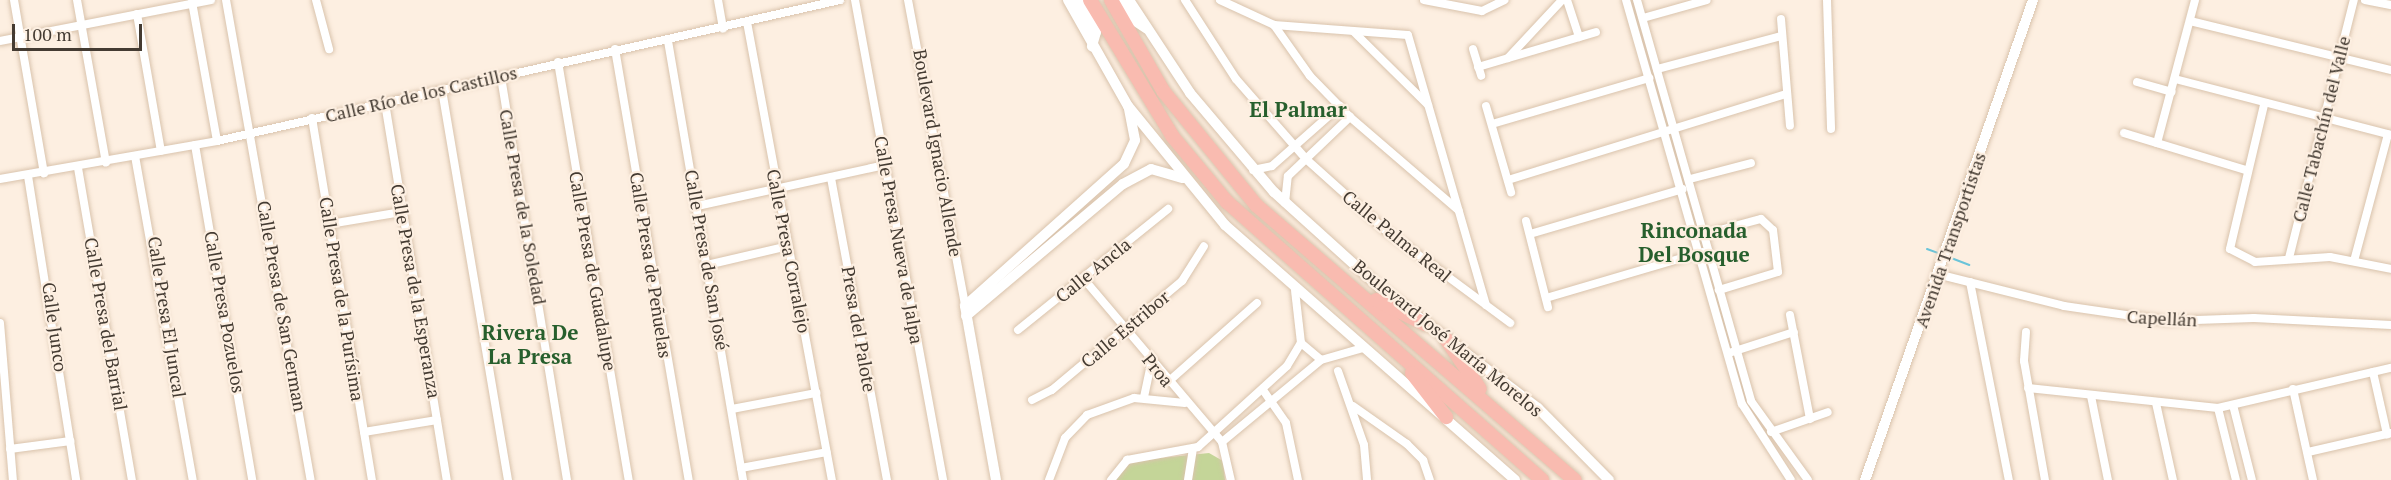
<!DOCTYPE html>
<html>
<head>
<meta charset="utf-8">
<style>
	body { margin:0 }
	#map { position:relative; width:2391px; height:480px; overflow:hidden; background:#fdefe1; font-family:"PT Serif",serif }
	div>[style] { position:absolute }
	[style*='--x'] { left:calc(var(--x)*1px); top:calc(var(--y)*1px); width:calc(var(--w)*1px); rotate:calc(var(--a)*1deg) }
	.green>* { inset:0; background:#c4d598 }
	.stream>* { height:2px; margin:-1px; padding:0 1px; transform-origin:1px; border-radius:1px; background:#6ac4d9 }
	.roads { filter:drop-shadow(0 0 2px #d9c3ac) drop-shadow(0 0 2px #d9c3ac) }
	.minor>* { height:8px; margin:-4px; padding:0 4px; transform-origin:4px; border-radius:4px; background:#fff }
	.tertiary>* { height:10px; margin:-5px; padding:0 5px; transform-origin:5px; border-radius:5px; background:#fff }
	.primary>* { height:14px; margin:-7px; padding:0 7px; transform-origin:7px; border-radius:7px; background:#f9bbb0 }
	span { translate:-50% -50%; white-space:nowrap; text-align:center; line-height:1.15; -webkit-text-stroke:4.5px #fdefe1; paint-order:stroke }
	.street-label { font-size:18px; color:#443b32 }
	.quarter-label { font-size:21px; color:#275f2d; font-weight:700 }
	.scale { position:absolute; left:12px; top:24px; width:130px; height:27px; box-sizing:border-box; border:3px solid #443b32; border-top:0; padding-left:8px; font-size:18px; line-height:21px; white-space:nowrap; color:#443b32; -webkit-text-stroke:4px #fdefe1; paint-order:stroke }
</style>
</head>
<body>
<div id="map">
	<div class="green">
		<i style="clip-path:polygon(1209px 453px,1223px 461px,1225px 480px,1115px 480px,1132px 461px)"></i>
	</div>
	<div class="stream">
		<i style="--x:1927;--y:249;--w:15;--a:20"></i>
		<i style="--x:1946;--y:256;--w:25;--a:21"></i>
	</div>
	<div class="roads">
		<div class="minor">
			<i style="--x:14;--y:0;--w:176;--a:80.2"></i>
			<i style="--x:77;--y:0;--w:165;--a:79.9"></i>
			<i style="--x:226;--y:0;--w:487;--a:80"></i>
			<i style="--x:316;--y:0;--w:51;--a:75.1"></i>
			<i style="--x:718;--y:0;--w:29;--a:80"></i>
			<i style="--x:855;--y:0;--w:488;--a:79.6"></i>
			<i style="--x:908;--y:0;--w:311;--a:79.4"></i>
			<i style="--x:1185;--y:0;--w:94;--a:57.2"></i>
			<i style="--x:1236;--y:79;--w:106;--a:48.8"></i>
			<i style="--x:1306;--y:159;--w:106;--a:41.9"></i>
			<i style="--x:1385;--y:230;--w:156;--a:36.6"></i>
			<i style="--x:1220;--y:0;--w:60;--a:24.8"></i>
			<i style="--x:1274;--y:25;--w:134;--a:4.3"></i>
			<i style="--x:1408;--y:35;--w:281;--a:73.9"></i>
			<i style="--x:1424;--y:0;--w:59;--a:10.7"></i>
			<i style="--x:1482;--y:11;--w:25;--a:-26"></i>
			<i style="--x:1567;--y:0;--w:39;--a:72"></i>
			<i style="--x:1626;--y:0;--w:420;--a:74"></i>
			<i style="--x:1742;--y:404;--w:90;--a:57.2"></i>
			<i style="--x:1637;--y:0;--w:417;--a:74.1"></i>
			<i style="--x:1751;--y:401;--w:97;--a:54.2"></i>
			<i style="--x:1827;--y:0;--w:129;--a:88.2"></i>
			<i style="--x:2365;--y:0;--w:26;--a:11"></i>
			<i style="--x:192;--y:2;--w:141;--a:79.8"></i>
			<i style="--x:137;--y:14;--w:139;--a:80.1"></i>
			<i style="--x:1643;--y:18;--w:66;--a:-15.7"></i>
			<i style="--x:1781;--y:19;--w:107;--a:85.2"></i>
			<i style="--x:2190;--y:21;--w:207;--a:13.7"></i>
			<i style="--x:747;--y:22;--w:466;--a:79.5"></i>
			<i style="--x:1274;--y:25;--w:62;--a:54.8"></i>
			<i style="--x:1310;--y:76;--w:57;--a:45.7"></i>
			<i style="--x:1350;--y:117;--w:143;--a:40.7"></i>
			<i style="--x:1354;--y:32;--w:104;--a:44.6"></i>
			<i style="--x:0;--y:41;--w:215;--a:-11"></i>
			<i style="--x:668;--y:41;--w:445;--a:80.3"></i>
			<i style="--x:615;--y:49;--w:437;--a:80.3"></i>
			<i style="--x:1473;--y:49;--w:28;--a:73"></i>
			<i style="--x:1508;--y:58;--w:79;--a:-47"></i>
			<i style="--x:558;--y:62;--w:424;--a:80.4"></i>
			<i style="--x:1478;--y:67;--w:123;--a:-16.5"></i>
			<i style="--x:1657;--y:69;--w:128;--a:-14.9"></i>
			<i style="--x:501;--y:77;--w:408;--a:80.7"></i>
			<i style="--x:2175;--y:79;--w:223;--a:14.5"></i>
			<i style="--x:2137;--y:82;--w:36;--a:16"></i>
			<i style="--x:442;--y:90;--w:396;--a:80.4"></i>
			<i style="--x:385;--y:103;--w:382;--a:80.7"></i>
			<i style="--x:2264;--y:105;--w:148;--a:103.3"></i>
			<i style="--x:2230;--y:249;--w:28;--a:27"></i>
			<i style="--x:2255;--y:262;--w:75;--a:-3.8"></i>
			<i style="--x:2330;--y:257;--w:62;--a:11.1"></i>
			<i style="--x:1486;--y:106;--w:90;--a:73.8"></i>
			<i style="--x:312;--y:118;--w:367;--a:80.6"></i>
			<i style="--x:1492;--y:124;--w:164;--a:-16.3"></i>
			<i style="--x:2124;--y:133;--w:127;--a:16.9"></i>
			<i style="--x:2157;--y:143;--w:148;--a:-75.1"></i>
			<i style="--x:195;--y:145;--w:340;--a:80.3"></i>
			<i style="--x:135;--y:156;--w:329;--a:79.9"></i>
			<i style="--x:78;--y:168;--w:317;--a:80.2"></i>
			<i style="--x:1253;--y:170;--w:19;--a:-12"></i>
			<i style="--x:1272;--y:166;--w:91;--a:-41.4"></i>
			<i style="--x:28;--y:176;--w:308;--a:81"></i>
			<i style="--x:831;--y:178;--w:307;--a:79.5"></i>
			<i style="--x:0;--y:179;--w:220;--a:-9.9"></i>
			<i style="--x:217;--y:141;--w:639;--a:-12.75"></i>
			<i style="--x:1690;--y:179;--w:63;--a:-14.7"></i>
			<i style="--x:1508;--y:180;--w:291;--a:-17.2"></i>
			<i style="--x:1285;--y:203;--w:27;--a:-84"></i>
			<i style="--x:1288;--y:176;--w:86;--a:-43.6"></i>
			<i style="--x:697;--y:206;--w:192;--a:-12.3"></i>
			<i style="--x:1526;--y:221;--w:89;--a:75.7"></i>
			<i style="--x:330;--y:224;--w:73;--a:-9.5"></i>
			<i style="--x:1530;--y:234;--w:159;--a:-16.4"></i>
			<i style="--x:1705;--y:234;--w:58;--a:-15"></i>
			<i style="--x:1761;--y:219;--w:16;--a:43"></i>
			<i style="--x:1773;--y:230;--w:42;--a:83.2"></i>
			<i style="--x:1778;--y:272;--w:62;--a:163"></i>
			<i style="--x:2289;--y:258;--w:266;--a:-75.9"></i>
			<i style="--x:2354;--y:261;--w:131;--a:-75"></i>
			<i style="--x:707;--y:265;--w:83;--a:-13.2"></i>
			<i style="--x:1937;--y:274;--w:131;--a:14.1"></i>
			<i style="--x:2064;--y:306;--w:104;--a:8.3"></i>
			<i style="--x:2167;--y:321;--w:87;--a:-2"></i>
			<i style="--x:2254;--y:318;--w:137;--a:2.9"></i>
			<i style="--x:1083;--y:278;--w:215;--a:49.7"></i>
			<i style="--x:1222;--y:442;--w:39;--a:77"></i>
			<i style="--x:1970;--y:282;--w:202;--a:78.9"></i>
			<i style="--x:1546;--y:298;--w:163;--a:-16.4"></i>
			<i style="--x:1790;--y:315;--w:106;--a:79.1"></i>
			<i style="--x:0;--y:323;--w:158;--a:85.3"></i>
			<i style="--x:1018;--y:330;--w:193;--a:-38.9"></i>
			<i style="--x:2026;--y:332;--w:29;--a:94"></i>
			<i style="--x:2024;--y:361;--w:121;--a:80"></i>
			<i style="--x:1301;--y:343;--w:26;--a:40"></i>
			<i style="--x:1732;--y:352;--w:65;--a:-17.9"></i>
			<i style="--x:1338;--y:371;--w:78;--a:70.6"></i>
			<i style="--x:1364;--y:445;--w:35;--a:85"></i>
			<i style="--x:2373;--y:372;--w:64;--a:77.3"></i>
			<i style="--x:1168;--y:382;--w:119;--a:-41.6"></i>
			<i style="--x:2028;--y:388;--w:191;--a:6"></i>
			<i style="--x:2218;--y:408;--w:177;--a:-13.1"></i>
			<i style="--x:2293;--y:389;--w:93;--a:77.6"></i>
			<i style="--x:1263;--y:390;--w:40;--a:55.1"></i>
			<i style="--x:1286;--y:423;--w:58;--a:78.1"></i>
			<i style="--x:2091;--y:396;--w:86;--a:78.6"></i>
			<i style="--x:1144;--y:397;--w:35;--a:-78"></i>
			<i style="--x:1032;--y:400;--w:22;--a:-27"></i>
			<i style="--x:1052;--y:390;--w:170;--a:-40"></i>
			<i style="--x:1182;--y:281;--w:41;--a:-57.8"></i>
			<i style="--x:2156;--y:403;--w:79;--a:77.6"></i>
			<i style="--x:2233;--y:405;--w:77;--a:75.8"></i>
			<i style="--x:1353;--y:406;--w:66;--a:35.1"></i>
			<i style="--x:1407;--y:444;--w:23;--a:45"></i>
			<i style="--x:1423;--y:460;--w:21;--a:71"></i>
			<i style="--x:2218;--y:408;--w:74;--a:76"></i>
			<i style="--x:732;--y:409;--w:86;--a:-10.8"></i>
			<i style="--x:364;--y:432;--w:74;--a:-9.3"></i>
			<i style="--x:1771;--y:432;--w:60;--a:-19.3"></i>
			<i style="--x:1222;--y:442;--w:129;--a:-39.6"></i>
			<i style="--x:1321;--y:360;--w:44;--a:-15.9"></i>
			<i style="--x:10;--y:449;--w:61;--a:-7.6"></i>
			<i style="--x:2308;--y:452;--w:85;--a:-12.9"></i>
			<i style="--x:741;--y:468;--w:87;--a:-10.5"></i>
			<i style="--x:1049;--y:480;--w:45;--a:-69.1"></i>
			<i style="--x:1065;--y:438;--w:32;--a:-46"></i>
			<i style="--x:1087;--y:415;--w:50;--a:-19.9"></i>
			<i style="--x:1134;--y:398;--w:51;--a:5.6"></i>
			<i style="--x:1111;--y:480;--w:26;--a:-51"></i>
			<i style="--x:1127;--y:460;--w:72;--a:-10.4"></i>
			<i style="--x:1198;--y:447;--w:120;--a:-42.3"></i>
			<i style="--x:1287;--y:366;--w:27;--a:-59"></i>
			<i style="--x:1301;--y:343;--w:53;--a:-96.5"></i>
			<i style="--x:1188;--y:480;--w:30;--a:-81"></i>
		</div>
		<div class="tertiary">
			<i style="--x:1068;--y:0;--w:122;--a:60.5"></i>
			<i style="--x:1128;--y:106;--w:154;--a:50.8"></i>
			<i style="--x:1225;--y:225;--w:386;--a:41.3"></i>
			<i style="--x:1078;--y:0;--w:37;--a:61"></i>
			<i style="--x:1096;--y:32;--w:15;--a:106"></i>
			<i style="--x:1120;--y:0;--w:18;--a:63"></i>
			<i style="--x:1128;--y:16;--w:22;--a:34"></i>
			<i style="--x:1129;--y:0;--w:111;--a:56.7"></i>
			<i style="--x:1190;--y:93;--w:130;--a:49.7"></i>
			<i style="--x:1274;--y:192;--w:142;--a:42.1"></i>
			<i style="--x:1379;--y:287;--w:200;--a:37.3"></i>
			<i style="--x:1538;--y:408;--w:101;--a:45.4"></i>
			<i style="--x:966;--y:316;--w:205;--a:-40.1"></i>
			<i style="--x:1123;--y:184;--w:32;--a:-28"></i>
			<i style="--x:1151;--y:169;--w:33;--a:16"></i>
			<i style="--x:996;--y:480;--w:177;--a:-100.1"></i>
			<i style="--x:965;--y:306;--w:213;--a:-41.8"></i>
			<i style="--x:1124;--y:164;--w:26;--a:-65"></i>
			<i style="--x:1135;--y:140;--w:32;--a:-101"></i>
			<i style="--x:1865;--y:480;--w:509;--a:-70.71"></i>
		</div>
		<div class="primary">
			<i style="--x:1090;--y:0;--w:160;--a:58.8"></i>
			<i style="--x:1173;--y:137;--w:85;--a:50.3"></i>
			<i style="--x:1227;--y:202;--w:420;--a:41.4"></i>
			<i style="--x:1111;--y:0;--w:106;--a:60.1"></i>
			<i style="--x:1164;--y:92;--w:146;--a:50.8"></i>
			<i style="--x:1256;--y:205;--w:421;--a:40.8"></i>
			<i style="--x:1376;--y:300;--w:55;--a:26.1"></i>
			<i style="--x:1446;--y:339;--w:60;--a:55.8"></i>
			<i style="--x:1412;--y:373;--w:56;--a:52.3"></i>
		</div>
	</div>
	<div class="street-label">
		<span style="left:421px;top:94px;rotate:-13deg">Calle Río de los Castillos</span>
		<span style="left:2321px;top:129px;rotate:-76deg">Calle Tabachín del Valle</span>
		<span style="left:938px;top:153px;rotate:80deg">Boulevard Ignacio Allende</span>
		<span style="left:523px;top:207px;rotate:80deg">Calle Presa de la Soledad</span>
		<span style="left:1397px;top:236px;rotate:39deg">Calle Palma Real</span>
		<span style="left:899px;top:240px;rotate:80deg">Calle Presa Nueva de Jalpa</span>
		<span style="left:1950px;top:240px;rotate:-71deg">Avenida Transportistas</span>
		<span style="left:789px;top:251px;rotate:79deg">Calle Presa Corralejo</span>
		<span style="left:707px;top:260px;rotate:80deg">Calle Presa de San José</span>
		<span style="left:651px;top:265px;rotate:81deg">Calle Presa de Peñuelas</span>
		<span style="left:1093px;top:270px;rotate:-39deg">Calle Ancla</span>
		<span style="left:593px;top:271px;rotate:80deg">Calle Presa de Guadalupe</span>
		<span style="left:416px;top:291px;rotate:80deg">Calle Presa de la Esperanza</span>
		<span style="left:342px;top:299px;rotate:81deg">Calle Presa de la Purísima</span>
		<span style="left:282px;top:306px;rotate:80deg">Calle Presa de San German</span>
		<span style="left:225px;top:312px;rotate:80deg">Calle Presa Pozuelos</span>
		<span style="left:167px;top:317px;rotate:81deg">Calle Presa El Juncal</span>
		<span style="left:2162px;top:318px;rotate:3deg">Capellán</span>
		<span style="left:106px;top:324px;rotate:80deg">Calle Presa del Barrial</span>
		<span style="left:55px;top:327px;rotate:82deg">Calle Junco</span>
		<span style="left:859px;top:329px;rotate:80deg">Presa del Palote</span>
		<span style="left:1125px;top:329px;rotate:-40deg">Calle Estribor</span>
		<span style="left:1448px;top:338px;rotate:39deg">Boulevard José María Morelos</span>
		<span style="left:1158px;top:370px;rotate:51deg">Proa</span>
	</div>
	<div class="quarter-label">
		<span style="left:1298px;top:109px">El Palmar</span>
		<span style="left:1694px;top:242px">Rinconada<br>Del Bosque</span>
		<span style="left:530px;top:344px">Rivera De<br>La Presa</span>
	</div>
	<div class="scale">100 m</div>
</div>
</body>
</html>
